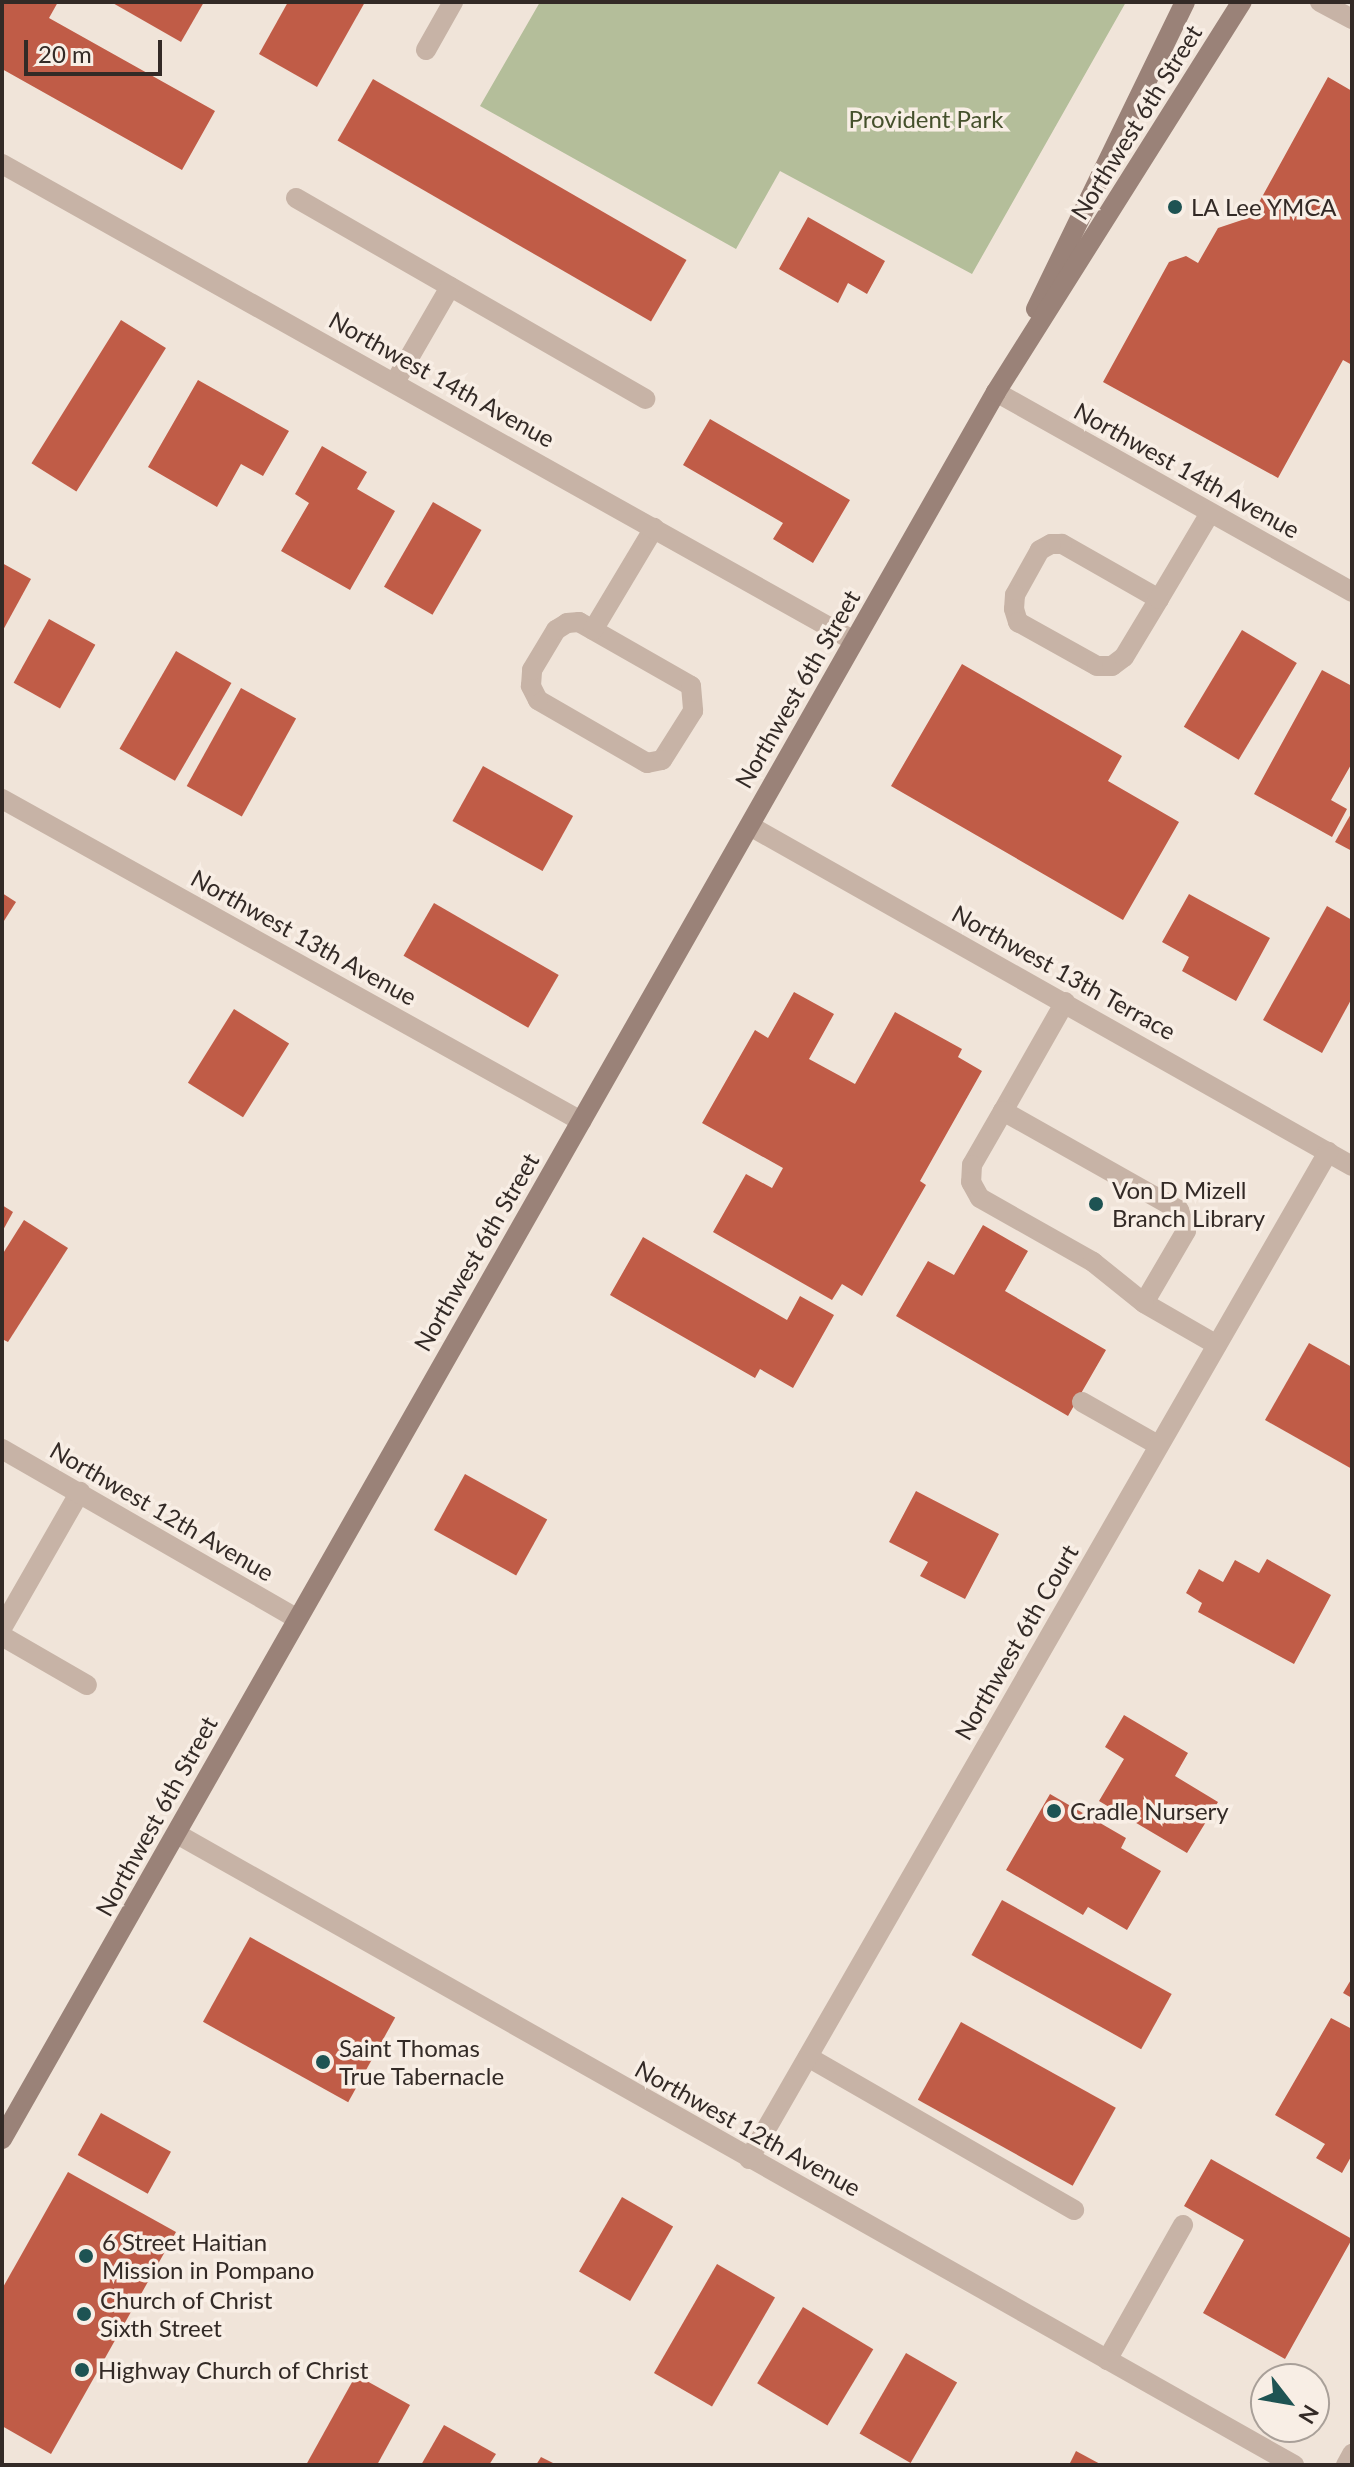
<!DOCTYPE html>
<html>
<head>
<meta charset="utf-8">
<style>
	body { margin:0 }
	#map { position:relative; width:1354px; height:2467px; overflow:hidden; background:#f0e4d9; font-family:Lato,sans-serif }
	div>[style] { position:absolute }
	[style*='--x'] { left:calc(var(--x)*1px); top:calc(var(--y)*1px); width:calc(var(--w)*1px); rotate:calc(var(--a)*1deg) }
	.green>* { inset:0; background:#b4be9a }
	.building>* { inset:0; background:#c05c47; transform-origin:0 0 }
	.lane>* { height:20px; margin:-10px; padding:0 10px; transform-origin:10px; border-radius:10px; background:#c7b3a6 }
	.street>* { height:20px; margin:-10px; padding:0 10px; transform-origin:10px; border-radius:10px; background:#c7b3a6 }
	.secondary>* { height:20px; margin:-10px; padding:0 10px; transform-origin:10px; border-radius:10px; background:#9a8278 }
	.dots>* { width:22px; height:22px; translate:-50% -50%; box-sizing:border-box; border:4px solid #f8eee5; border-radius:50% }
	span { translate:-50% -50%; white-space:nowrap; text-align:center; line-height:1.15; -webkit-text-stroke:7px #f8eee5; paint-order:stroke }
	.park-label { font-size:24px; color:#45502c }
	.street-label { font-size:24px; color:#332a26 }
	.poi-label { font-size:24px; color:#332a26 }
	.left { translate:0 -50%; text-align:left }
	.frame { position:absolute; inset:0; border:4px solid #332a26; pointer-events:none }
	.north { position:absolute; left:1250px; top:2363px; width:80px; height:80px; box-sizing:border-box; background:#f8eee5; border:2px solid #a9a099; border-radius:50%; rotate:121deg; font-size:22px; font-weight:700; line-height:32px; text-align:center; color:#332a26 }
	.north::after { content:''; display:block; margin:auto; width:28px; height:36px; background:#1e5353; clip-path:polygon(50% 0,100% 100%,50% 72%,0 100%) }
	.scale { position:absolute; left:24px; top:40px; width:138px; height:36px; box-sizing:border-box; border:4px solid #332a26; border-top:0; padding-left:10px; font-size:24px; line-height:28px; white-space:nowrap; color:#332a26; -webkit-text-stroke:6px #f8eee5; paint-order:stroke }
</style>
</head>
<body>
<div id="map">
	<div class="green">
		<i style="clip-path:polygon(540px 2px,1126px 2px,972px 274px,780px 171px,736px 249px,480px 106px)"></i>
	</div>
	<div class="building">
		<i style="clip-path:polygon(2px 2px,58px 2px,49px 18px,215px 111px,182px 170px,2px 69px)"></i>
		<i style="clip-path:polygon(111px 2px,204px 2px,181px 42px)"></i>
		<i style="clip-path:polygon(288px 2px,365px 2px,317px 87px,259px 54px)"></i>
		<i style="clip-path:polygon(1328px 77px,1352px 91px,1352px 365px,1343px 360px,1278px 478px,1103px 382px,1169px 262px,1186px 256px,1198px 263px,1218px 228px,1251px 217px)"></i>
		<i style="left:373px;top:79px;width:362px;height:71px;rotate:30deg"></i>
		<i style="clip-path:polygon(808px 217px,885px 261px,867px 294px,848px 283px,838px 303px,779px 269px)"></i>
		<i style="left:121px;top:320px;width:53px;height:169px;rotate:32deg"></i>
		<i style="clip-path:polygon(198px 380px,289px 431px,263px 476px,241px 464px,217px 507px,148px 467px)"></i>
		<i style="clip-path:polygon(710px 419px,850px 500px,813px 563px,773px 539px,783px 523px,683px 465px)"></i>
		<i style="clip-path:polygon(322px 446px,367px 472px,357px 489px,395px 511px,350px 590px,281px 551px,309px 503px,295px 494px)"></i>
		<i style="left:433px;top:502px;width:56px;height:98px;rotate:30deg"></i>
		<i style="clip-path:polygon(2px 563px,31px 579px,2px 632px)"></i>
		<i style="left:49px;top:619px;width:53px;height:73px;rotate:29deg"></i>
		<i style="left:1242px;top:630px;width:64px;height:113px;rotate:31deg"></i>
		<i style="left:176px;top:651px;width:64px;height:113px;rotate:30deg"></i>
		<i style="clip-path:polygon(962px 664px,1122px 756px,1108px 781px,1179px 822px,1123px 920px,891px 786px)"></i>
		<i style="clip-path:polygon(1322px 670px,1352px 686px,1352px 763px,1331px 800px,1347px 809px,1332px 837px,1254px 794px)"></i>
		<i style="left:241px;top:688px;width:63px;height:112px;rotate:29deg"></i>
		<i style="left:483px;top:766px;width:103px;height:63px;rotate:29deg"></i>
		<i style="clip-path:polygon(1352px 812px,1352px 851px,1335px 842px)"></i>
		<i style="clip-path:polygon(2px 893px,16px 902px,2px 924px)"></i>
		<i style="clip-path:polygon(1189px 894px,1270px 938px,1236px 1001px,1182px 971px,1189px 957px,1162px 942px)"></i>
		<i style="left:434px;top:903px;width:144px;height:61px;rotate:30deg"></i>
		<i style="clip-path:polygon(1327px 906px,1352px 920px,1352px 998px,1322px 1053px,1263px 1020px)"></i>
		<i style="clip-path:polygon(794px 992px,834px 1014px,809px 1059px,855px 1084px,895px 1012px,962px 1049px,958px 1057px,982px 1071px,920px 1181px,926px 1185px,862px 1296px,842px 1284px,832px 1300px,713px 1232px,746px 1174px,772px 1188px,783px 1168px,702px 1123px,755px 1030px,768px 1038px)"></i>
		<i style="left:234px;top:1009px;width:65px;height:87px;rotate:32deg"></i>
		<i style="clip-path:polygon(2px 1205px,13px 1212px,2px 1232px)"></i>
		<i style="clip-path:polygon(24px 1220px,68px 1248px,8px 1342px,2px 1339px,2px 1255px)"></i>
		<i style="clip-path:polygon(983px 1225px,1028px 1251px,1005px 1291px,1106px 1350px,1068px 1416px,896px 1316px,928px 1261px,954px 1275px)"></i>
		<i style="clip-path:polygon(643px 1237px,787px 1320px,800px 1296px,834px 1315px,793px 1388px,760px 1369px,755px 1378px,610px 1295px)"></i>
		<i style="clip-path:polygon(1309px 1343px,1352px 1367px,1352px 1469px,1265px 1420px)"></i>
		<i style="left:465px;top:1474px;width:94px;height:64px;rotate:29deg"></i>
		<i style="clip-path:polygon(916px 1491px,999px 1534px,965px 1599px,920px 1576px,928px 1562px,889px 1542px)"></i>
		<i style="clip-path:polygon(1267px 1559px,1331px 1595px,1294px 1664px,1198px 1612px,1202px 1603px,1186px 1593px,1199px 1569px,1223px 1582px,1235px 1560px,1259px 1573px)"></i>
		<i style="clip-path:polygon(1124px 1715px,1188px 1753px,1175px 1776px,1218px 1802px,1187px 1853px,1099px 1801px,1124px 1759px,1105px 1747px)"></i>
		<i style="clip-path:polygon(1050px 1794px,1126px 1838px,1121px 1848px,1161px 1871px,1127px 1930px,1088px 1907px,1083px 1915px,1006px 1870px)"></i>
		<i style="left:1002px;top:1900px;width:194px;height:63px;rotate:29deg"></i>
		<i style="left:250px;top:1937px;width:166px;height:97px;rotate:29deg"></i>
		<i style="clip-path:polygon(1352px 1978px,1352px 1998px,1343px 1993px)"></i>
		<i style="clip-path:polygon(1331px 2018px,1352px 2029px,1352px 2155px,1342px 2173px,1316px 2158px,1325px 2144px,1275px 2115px)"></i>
		<i style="left:961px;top:2022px;width:177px;height:89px;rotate:29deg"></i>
		<i style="left:101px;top:2113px;width:80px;height:48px;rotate:29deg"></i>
		<i style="clip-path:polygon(1211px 2159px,1352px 2239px,1285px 2359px,1203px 2313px,1244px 2240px,1184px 2206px)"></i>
		<i style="clip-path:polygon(68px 2172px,176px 2232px,51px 2454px,2px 2426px,2px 2289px)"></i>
		<i style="left:622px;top:2197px;width:59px;height:86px;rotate:30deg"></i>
		<i style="left:717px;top:2264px;width:67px;height:126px;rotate:30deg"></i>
		<i style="left:803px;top:2307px;width:82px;height:89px;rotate:31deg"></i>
		<i style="left:906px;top:2353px;width:59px;height:93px;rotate:30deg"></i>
		<i style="clip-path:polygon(356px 2375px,410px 2405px,377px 2465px,306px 2465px)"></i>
		<i style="clip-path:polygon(444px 2425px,496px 2454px,489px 2465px,421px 2465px)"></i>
		<i style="clip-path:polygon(1076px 2451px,1102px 2465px,1069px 2465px)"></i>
		<i style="clip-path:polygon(541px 2457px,557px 2465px,536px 2465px)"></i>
	</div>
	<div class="lane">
		<i style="--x:426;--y:50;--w:55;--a:-60.6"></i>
		<i style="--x:296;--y:198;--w:403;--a:29.9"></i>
		<i style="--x:395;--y:382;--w:110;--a:-59.9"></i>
		<i style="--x:1159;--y:599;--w:112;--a:-150.4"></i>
		<i style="--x:1062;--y:544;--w:11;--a:180"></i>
		<i style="--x:1051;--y:544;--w:13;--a:151"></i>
		<i style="--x:1040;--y:550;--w:51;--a:119.1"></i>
		<i style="--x:1015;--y:595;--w:14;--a:94"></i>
		<i style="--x:1014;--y:609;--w:14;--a:73"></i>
		<i style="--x:1018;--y:622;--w:90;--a:29.1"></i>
		<i style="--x:1097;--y:666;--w:15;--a:0"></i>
		<i style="--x:1112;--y:666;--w:15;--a:-37"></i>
		<i style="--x:1124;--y:657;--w:68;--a:-58.9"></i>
		<i style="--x:1159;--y:599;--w:100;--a:-59.3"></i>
		<i style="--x:579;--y:622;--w:129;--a:29.7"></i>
		<i style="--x:691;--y:686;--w:25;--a:85"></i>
		<i style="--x:693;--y:711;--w:58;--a:122.3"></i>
		<i style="--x:662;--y:760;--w:15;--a:169"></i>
		<i style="--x:647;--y:763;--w:126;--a:-150"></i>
		<i style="--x:538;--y:700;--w:16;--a:-117"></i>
		<i style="--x:531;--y:686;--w:16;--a:-86"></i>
		<i style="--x:532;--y:670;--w:47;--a:-59"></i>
		<i style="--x:556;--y:630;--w:13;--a:-32"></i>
		<i style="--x:567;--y:623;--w:12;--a:-5"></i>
		<i style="--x:593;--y:630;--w:119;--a:-59.1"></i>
		<i style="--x:1065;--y:1002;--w:125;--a:119.6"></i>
		<i style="--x:1003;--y:1111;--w:202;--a:29.4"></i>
		<i style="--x:1179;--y:1210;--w:22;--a:72"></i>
		<i style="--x:1186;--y:1231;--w:83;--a:120.3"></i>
		<i style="--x:1144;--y:1303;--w:84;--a:29.9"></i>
		<i style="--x:1003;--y:1111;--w:62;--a:119.9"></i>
		<i style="--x:972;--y:1165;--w:17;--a:93"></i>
		<i style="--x:971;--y:1182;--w:18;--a:61"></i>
		<i style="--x:980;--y:1198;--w:130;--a:29.5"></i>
		<i style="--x:1093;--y:1262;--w:65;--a:38.8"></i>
		<i style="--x:1082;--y:1402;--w:87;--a:29.5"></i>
		<i style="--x:2;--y:1628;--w:157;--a:-60.2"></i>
		<i style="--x:2;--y:1636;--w:98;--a:30"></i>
		<i style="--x:808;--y:2057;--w:307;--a:29.9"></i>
		<i style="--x:1107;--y:2360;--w:155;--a:-60.6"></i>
	</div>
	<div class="street">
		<i style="--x:1320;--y:2;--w:36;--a:28"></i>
		<i style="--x:2;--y:164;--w:976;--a:29.24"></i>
		<i style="--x:996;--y:392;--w:408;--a:29.3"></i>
		<i style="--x:2;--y:799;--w:663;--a:29.08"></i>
		<i style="--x:750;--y:826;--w:691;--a:29.46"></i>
		<i style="--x:2;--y:1449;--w:339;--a:29.9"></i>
		<i style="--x:177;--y:1834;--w:1283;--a:29.46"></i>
		<i style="--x:749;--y:2159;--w:1162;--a:-60.1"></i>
		<i style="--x:1346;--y:2465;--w:13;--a:-61"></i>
	</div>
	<div class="secondary">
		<i style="--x:1036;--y:309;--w:341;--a:-64.1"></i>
		<i style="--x:2;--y:2139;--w:2010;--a:-60.36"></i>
		<i style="--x:996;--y:392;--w:461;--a:-57.8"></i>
	</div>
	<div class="dots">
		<i style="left:1175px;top:207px;background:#1e5353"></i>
		<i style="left:1096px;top:1204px;background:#1e5353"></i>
		<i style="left:1054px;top:1811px;background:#1e5353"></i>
		<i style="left:323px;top:2062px;background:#1e5353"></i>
		<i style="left:86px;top:2256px;background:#1e5353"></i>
		<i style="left:84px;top:2314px;background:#1e5353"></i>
		<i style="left:82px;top:2370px;background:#1e5353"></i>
	</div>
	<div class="park-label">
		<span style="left:926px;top:119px">Provident Park</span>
	</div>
	<div class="street-label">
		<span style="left:1136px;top:122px;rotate:-58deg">Northwest 6th Street</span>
		<span style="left:442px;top:379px;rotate:29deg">Northwest 14th Avenue</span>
		<span style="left:1187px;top:470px;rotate:29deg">Northwest 14th Avenue</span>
		<span style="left:797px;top:689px;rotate:-60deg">Northwest 6th Street</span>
		<span style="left:304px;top:937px;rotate:29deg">Northwest 13th Avenue</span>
		<span style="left:1064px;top:972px;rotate:29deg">Northwest 13th Terrace</span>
		<span style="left:476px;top:1252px;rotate:-60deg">Northwest 6th Street</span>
		<span style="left:162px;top:1511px;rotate:30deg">Northwest 12th Avenue</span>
		<span style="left:1016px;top:1642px;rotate:-60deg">Northwest 6th Court</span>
		<span style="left:156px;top:1816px;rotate:-61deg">Northwest 6th Street</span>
		<span style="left:748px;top:2128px;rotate:29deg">Northwest 12th Avenue</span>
	</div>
	<div class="poi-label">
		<span class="left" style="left:1191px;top:207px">LA Lee YMCA</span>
		<span class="left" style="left:1112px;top:1204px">Von D Mizell<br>Branch Library</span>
		<span class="left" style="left:1070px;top:1811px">Cradle Nursery</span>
		<span class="left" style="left:339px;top:2062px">Saint Thomas<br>True Tabernacle</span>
		<span class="left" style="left:102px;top:2256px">6 Street Haitian<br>Mission in Pompano</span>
		<span class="left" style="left:100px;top:2314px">Church of Christ<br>Sixth Street</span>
		<span class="left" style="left:98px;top:2370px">Highway Church of Christ</span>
	</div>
	<div class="frame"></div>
	<div class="north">N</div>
	<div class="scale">20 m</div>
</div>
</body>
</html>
